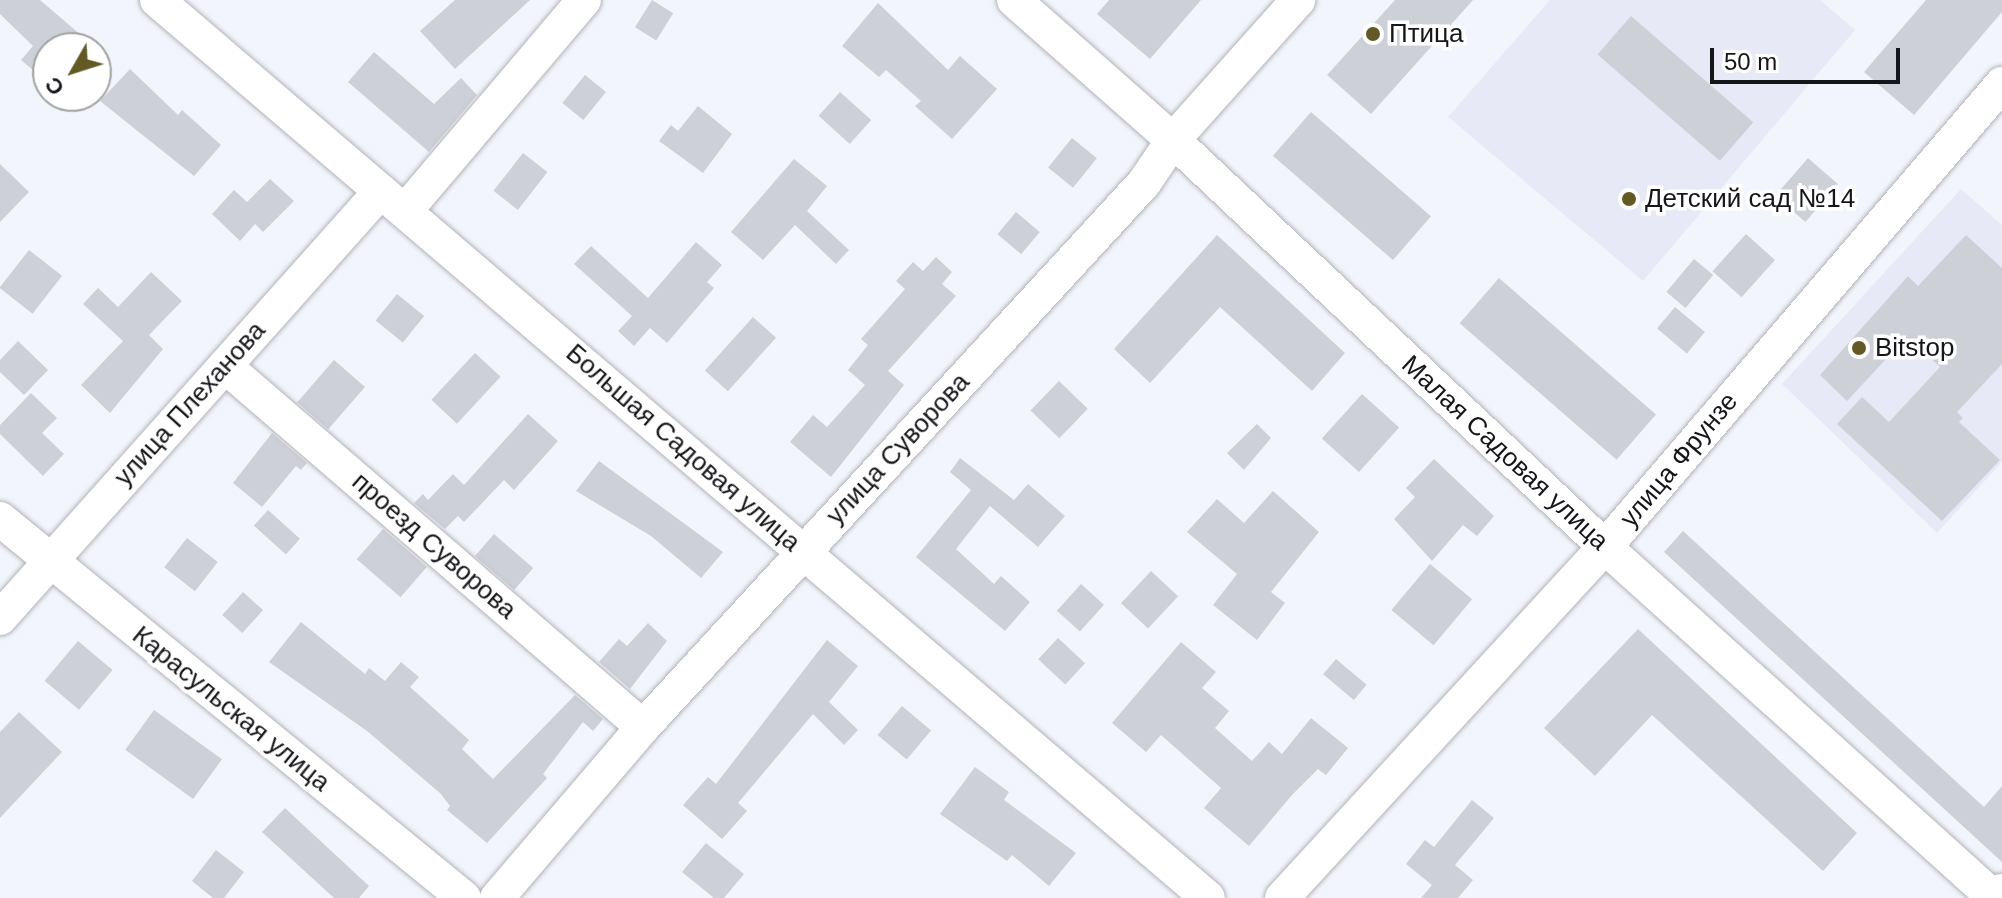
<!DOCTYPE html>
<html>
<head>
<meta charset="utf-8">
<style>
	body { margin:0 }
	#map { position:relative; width:2002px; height:898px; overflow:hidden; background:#f3f5fc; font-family:Helvetica,sans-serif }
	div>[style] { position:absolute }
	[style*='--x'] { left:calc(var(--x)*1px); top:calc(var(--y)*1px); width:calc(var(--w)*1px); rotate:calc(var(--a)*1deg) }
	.built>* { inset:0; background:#e7e9f7 }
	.building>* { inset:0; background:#ced0d7; transform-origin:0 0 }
	.roads { filter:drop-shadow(0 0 2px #b2b3bb) drop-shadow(0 0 2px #b2b3bb) }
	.minor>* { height:34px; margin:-17px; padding:0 17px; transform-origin:17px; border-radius:17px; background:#fff }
	.dots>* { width:22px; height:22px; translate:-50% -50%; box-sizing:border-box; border:4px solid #fff; border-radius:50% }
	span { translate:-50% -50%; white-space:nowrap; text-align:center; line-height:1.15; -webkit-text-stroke:7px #fff; paint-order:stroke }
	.poi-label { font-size:26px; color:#151619 }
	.left { translate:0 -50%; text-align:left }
	.street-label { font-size:26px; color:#151619 }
	.north { position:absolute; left:32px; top:32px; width:80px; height:80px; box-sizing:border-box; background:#fff; border:2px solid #a1a2a3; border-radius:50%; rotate:231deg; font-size:22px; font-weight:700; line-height:32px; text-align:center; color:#151619 }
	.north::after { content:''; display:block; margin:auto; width:28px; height:36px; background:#625925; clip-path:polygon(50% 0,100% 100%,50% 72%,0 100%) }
	.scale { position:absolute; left:1710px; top:48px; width:190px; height:36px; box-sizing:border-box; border:4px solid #151619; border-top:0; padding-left:10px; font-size:24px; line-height:28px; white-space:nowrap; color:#151619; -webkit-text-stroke:6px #fff; paint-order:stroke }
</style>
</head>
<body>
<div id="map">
	<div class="built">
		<i style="clip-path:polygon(1550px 0,1820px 0,1855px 30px,1643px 281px,1448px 117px)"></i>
		<i style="clip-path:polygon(1961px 189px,2002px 225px,2002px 462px,1937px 533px,1782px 384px)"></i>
	</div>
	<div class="building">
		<i style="clip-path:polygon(0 0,40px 0,96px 48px,48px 48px,48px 83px,21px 60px,33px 46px,0 14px)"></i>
		<i style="clip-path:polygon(455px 0,530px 0,455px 69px,420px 31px)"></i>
		<i style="left:652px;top:0;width:25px;height:32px;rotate:32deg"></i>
		<i style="clip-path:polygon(1109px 0,1201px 0,1150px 59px,1097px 14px)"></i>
		<i style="clip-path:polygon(1395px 0,1473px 0,1371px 114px,1327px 75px)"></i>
		<i style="clip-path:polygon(1926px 0,2002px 0,2002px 12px,1914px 115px,1864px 72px)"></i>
		<i style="clip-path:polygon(878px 3px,948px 70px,960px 56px,997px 89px,952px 139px,915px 106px,921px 101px,886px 70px,879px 77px,842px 46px)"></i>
		<i style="left:1631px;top:16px;width:162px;height:51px;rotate:41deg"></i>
		<i style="clip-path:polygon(374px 52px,434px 104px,461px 78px,477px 95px,429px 152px,348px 82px)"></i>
		<i style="clip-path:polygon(130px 69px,178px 115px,182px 110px,221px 145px,194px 176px,100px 101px)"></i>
		<i style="left:585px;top:75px;width:27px;height:36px;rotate:39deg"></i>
		<i style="left:840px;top:92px;width:42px;height:32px;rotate:42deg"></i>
		<i style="clip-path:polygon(698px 106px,732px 134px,703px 173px,659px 141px,671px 125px,678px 131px)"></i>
		<i style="left:1311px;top:112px;width:159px;height:58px;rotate:41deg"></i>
		<i style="left:1072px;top:138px;width:32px;height:38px;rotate:39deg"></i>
		<i style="left:523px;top:153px;width:31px;height:48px;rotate:38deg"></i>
		<i style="left:1808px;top:158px;width:40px;height:50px;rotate:41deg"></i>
		<i style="clip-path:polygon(794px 159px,827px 186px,807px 211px,849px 250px,836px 264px,795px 225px,763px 260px,731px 232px)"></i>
		<i style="clip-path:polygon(0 164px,29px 192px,0 222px)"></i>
		<i style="clip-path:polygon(270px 179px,294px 201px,263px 232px,255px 224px,240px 241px,212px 214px,234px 190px,247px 202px)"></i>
		<i style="left:1016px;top:212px;width:31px;height:29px;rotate:40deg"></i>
		<i style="left:1746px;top:234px;width:39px;height:50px;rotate:42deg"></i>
		<i style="clip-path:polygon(1217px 235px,1345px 353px,1312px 391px,1220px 307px,1150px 383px,1114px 349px)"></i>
		<i style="clip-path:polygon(1966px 235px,2002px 268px,2002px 364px,1957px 412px,1963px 418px,1959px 422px,2000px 460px,1942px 521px,1837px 424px,1862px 397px,1889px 422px,1940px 367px,1911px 340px,1905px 347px,1901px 343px,1847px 401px,1820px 375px,1908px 276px,1918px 286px)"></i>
		<i style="clip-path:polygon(696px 242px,722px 265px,707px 282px,714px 288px,667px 343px,650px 328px,634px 346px,618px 331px,632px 316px,574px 264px,591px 246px,648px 298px)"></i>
		<i style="left:29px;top:250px;width:42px;height:48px;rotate:38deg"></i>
		<i style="clip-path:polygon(936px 257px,952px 272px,942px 284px,956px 296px,888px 371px,904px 385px,831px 477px,790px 442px,813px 415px,827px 427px,865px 385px,848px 370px,868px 345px,861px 339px,905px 289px,896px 281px,913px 262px,923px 271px)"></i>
		<i style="left:1694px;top:259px;width:25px;height:43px;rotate:40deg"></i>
		<i style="clip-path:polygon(151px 272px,182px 301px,149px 335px,163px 349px,110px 413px,81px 385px,123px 341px,83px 304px,98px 288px,118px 307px)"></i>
		<i style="left:1499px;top:278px;width:208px;height:60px;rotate:41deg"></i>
		<i style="left:397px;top:294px;width:35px;height:34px;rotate:39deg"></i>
		<i style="left:1675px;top:307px;width:39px;height:28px;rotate:40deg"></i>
		<i style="left:753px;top:317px;width:31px;height:72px;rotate:42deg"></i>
		<i style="clip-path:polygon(18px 341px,48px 370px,24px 395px,0 372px,0 360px)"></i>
		<i style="left:475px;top:353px;width:35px;height:64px;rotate:43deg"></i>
		<i style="left:334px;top:360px;width:41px;height:56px;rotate:41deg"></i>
		<i style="left:1059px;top:381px;width:40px;height:41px;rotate:44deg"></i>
		<i style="clip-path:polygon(31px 393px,57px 418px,42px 433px,64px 454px,43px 476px,0 434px,0 425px)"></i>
		<i style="left:1362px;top:394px;width:50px;height:60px;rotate:42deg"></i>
		<i style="clip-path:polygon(528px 414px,558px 441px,514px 490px,504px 480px,464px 522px,458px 516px,445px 529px,414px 503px,423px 494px,428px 500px,453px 474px,464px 485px)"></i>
		<i style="clip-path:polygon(1257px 424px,1271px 438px,1244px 470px,1227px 453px)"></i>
		<i style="clip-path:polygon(272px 433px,307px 463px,301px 470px,296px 466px,262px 507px,233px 483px)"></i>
		<i style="clip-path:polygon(960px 458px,1014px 500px,1028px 484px,1065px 516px,1038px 547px,990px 506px,956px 549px,994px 584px,1001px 576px,1030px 602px,1005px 631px,916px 557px,971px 490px,950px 472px)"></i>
		<i style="clip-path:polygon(1434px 459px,1494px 516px,1477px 536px,1463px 525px,1432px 561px,1394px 519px,1415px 497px,1406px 488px)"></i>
		<i style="clip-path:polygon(599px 461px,723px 552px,701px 578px,651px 536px,576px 491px)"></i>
		<i style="clip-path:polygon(1273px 491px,1319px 532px,1271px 592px,1285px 603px,1257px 640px,1213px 605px,1237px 574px,1187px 532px,1217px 499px,1244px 523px)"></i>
		<i style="left:268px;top:510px;width:43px;height:21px;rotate:42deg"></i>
		<i style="left:383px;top:529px;width:58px;height:40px;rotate:41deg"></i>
		<i style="clip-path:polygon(1683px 531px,1984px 807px,2002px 786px,2002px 862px,1664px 552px)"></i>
		<i style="left:494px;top:534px;width:52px;height:29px;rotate:41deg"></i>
		<i style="left:187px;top:538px;width:39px;height:37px;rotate:38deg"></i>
		<i style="left:1430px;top:564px;width:55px;height:60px;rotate:40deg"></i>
		<i style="left:1151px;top:571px;width:37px;height:44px;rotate:43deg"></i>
		<i style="left:1081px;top:584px;width:31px;height:36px;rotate:42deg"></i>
		<i style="left:243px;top:592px;width:27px;height:31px;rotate:42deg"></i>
		<i style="clip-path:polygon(301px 622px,365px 674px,369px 668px,385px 681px,401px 662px,419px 677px,410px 687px,469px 740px,462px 749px,493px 779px,575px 695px,603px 719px,593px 731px,583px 722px,543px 774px,547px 778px,487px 843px,447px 810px,450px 806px,440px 793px,367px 731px,269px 662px)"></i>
		<i style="clip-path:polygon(648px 623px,667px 641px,630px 689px,599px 662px,619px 639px,627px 646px)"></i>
		<i style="clip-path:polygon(1638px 629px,1857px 833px,1823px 871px,1652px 715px,1595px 776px,1544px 728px)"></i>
		<i style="left:1058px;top:638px;width:37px;height:29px;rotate:43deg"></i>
		<i style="clip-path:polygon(827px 640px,858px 666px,829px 702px,858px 730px,844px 745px,813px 714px,738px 803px,747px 811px,722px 839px,683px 805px,708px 777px,716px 784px)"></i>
		<i style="left:78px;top:641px;width:45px;height:52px;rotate:40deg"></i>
		<i style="clip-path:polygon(1181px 642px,1216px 672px,1202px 688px,1229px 711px,1215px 728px,1252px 761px,1269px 742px,1282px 754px,1311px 718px,1348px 748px,1326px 775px,1318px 769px,1292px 795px,1249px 846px,1204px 808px,1221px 788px,1161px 735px,1146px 752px,1112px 723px)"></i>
		<i style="left:1336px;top:659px;width:40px;height:20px;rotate:40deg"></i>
		<i style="left:902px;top:706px;width:38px;height:38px;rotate:40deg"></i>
		<i style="left:154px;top:710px;width:84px;height:49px;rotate:36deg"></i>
		<i style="clip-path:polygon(19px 712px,62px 752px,0 818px,0 732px)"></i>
		<i style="clip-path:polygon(975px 767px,1009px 792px,1004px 800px,1076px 853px,1049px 886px,1012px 855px,1007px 861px,940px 814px)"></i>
		<i style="clip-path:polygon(1472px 800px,1494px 818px,1455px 865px,1473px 880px,1458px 898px,1421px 898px,1432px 885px,1406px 864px,1425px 840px,1434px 847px)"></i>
		<i style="clip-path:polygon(285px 808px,369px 886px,359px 898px,334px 898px,262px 832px)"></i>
		<i style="clip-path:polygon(706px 843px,744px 874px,724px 898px,714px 898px,682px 872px)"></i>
		<i style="clip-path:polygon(216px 850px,244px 872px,224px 898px,213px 898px,192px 881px)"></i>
	</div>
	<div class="roads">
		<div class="minor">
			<i style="--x:157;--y:0;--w:1382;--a:40.51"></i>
			<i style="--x:1014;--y:0;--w:212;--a:41.4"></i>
			<i style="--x:1173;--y:140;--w:594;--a:43.29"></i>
			<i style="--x:1605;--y:547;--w:518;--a:42.03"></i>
			<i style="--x:1990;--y:894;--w:12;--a:-14"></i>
			<i style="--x:406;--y:210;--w:275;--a:-49.7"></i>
			<i style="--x:225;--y:366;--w:552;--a:40.82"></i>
			<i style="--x:0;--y:519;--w:599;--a:39.24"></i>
			<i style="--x:0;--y:618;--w:572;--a:-48.26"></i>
			<i style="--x:497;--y:898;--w:225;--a:-49.5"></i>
			<i style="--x:643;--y:727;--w:740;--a:-47.36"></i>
			<i style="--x:1144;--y:183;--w:52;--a:-56"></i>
			<i style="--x:1173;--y:140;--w:188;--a:-48.2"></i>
			<i style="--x:1282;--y:898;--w:477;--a:-47.4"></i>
			<i style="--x:1605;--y:547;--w:610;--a:-49.39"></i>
		</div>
	</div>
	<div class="dots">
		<i style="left:1373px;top:34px;background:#625925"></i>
		<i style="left:1629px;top:199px;background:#625925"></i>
		<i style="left:1859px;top:348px;background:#625925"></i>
	</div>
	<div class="poi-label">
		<span class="left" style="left:1389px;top:34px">Птица</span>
		<span class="left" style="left:1645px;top:199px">Детский сад №14</span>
		<span class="left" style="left:1875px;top:348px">Bitstop</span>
	</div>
	<div class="street-label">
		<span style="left:190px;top:404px;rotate:-48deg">улица Плеханова</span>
		<span style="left:683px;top:448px;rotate:41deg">Большая Садовая улица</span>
		<span style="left:898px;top:449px;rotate:-47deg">улица Суворова</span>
		<span style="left:1505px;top:453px;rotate:43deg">Малая Садовая улица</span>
		<span style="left:1679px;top:460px;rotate:-50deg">улица Фрунзе</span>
		<span style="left:434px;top:546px;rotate:41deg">проезд Суворова</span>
		<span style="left:231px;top:709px;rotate:39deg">Карасульская улица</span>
	</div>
	<div class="north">С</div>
	<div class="scale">50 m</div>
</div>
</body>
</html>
